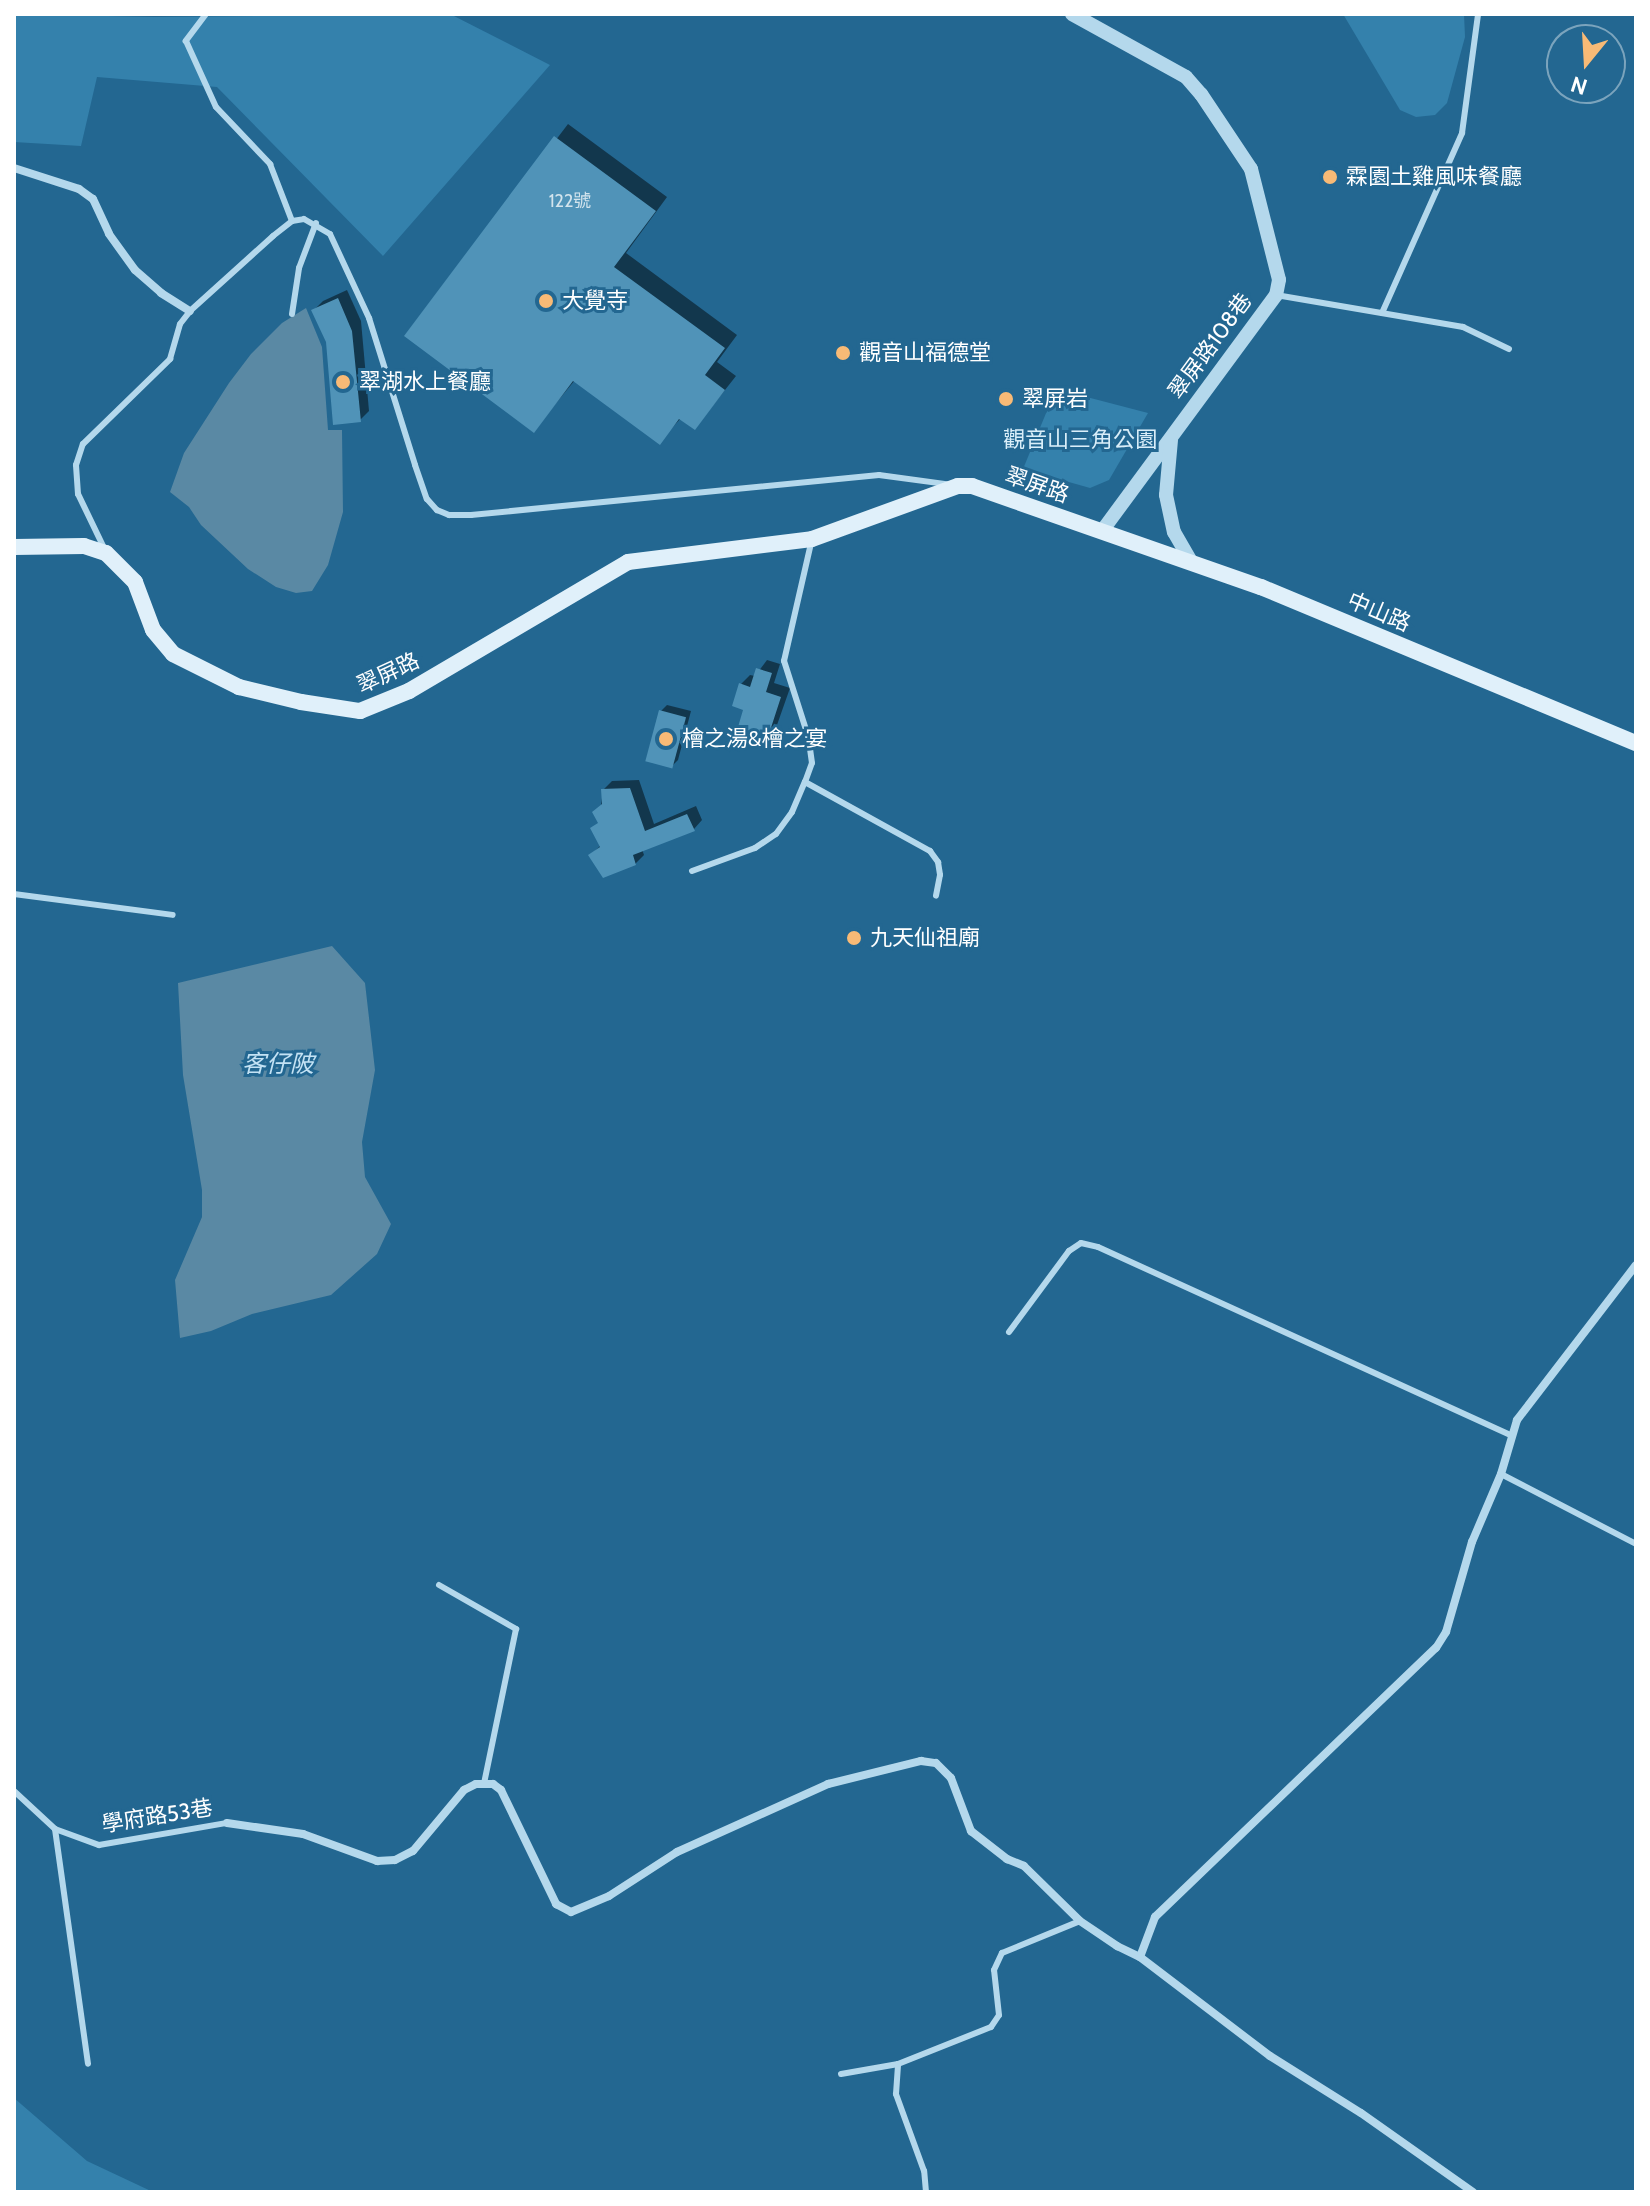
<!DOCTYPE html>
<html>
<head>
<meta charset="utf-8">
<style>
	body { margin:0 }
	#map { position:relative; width:1650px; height:2206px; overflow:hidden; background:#236791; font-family:Cabin,"Noto Sans TC",sans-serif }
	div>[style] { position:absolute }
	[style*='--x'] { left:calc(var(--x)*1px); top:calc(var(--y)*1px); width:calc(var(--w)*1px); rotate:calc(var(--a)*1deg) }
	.green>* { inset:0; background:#3481ac }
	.water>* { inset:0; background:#5a89a4 }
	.shadow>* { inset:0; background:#0007 }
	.building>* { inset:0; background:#5093b8; transform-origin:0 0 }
	.service>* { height:6px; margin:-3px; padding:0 3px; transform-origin:3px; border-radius:3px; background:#b4d8ec }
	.minor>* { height:8px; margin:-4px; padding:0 4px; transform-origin:4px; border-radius:4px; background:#b4d8ec }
	.tertiary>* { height:14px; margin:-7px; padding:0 7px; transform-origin:7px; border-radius:7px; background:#b4d8ec }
	.secondary>* { height:16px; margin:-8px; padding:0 8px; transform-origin:8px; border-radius:8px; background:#e0f0fa }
	.dots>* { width:22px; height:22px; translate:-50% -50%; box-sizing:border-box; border:4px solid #236791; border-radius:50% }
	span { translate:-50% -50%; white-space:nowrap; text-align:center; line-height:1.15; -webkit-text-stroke:6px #236791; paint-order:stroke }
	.number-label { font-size:18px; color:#d3e4ed }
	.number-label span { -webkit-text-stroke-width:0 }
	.poi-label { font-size:22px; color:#fff }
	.left { translate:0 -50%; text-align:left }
	.street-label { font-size:22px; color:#fff }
	.park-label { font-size:22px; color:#d9eef9 }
	.water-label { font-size:24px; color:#c3e2f4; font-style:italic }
	.frame { position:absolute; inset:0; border:16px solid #fff; pointer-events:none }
	.north { position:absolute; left:1546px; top:24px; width:80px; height:80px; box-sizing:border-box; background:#236791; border:2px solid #7ba4bd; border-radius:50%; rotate:198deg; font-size:22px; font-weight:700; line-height:32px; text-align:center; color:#fff }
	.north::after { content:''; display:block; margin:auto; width:28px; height:36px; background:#f8ba76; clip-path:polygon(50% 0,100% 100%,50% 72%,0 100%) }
</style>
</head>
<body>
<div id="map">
	<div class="green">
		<i style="clip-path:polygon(14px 14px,155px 17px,450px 14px,550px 65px,383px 256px,217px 87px,97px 77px,81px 146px,14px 142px)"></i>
		<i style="clip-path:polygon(1343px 14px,1464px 14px,1465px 37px,1447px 103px,1435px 115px,1416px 117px,1400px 110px)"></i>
		<i style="clip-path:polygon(1056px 389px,1148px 413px,1109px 480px,1090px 488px,1023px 469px)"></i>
		<i style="clip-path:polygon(14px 2098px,87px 2161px,153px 2192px,14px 2192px)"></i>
	</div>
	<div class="water">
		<i style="clip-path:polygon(306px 308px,322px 347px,328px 430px,342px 430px,343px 512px,328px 565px,312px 591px,296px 593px,276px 587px,248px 569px,201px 525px,189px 507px,170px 492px,184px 453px,229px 383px,251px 354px,282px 323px)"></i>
		<i style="clip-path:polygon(332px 946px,365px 983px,375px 1070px,362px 1142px,365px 1177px,391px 1224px,377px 1254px,331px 1295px,252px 1314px,211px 1331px,180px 1338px,175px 1280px,202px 1217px,202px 1190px,183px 1075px,178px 983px)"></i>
	</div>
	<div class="shadow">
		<i style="clip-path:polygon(568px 124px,667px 197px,626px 253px,737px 335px,717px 362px,736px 376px,695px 428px,681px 418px,659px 442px,575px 380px,534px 430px,407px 336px)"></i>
		<i style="clip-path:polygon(347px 290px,361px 321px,369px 411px,360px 420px,314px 310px,323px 301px)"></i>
		<i style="clip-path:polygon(767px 660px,780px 664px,774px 683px,790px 688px,777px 725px,768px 734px,746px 709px,741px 684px,750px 675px,755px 676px)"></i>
		<i style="clip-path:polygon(667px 705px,691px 711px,678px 760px,672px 766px,661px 711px)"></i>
		<i style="clip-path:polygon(639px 780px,654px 824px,696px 806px,702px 820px,694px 829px,642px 849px,644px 855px,635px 864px,591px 855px,601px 845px,599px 822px,603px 790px,612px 781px)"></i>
	</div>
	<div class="building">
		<i style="clip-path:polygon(554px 136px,656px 211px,614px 267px,725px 348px,705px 375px,725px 390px,695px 430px,679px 419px,660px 445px,573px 381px,534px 433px,404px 336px)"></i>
		<i style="clip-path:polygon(338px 298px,352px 331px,361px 422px,333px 425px,326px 342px,311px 310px)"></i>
		<i style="clip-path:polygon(756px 668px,772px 673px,766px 692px,781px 697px,768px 737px,738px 727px,743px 710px,732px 706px,739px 683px,750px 687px)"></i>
		<i style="left:659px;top:710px;width:28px;height:53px;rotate:15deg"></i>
		<i style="clip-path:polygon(630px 788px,645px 831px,687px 814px,695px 831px,633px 855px,636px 865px,603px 878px,588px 855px,600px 847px,590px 828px,598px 823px,592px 812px,602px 804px,601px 789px)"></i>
	</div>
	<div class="service">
		<i style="--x:206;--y:14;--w:34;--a:127"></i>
		<i style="--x:186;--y:41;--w:72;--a:65.6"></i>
		<i style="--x:216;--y:107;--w:79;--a:46.5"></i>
		<i style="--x:270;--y:164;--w:61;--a:68.9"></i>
		<i style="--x:1276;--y:295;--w:190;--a:9.7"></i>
		<i style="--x:1463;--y:327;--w:51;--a:25.6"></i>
		<i style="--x:1382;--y:313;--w:197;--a:-66"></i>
		<i style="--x:1462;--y:133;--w:120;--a:-82.3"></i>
		<i style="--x:292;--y:314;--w:47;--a:-81.3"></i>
		<i style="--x:299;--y:268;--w:48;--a:-69.3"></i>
		<i style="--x:105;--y:550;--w:62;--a:-115.7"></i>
		<i style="--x:78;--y:494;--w:29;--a:-94"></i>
		<i style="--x:76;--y:465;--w:22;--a:-72"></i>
		<i style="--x:83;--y:444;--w:122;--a:-44.3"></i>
		<i style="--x:170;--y:359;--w:36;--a:-74"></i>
		<i style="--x:180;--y:324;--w:16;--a:-52"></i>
		<i style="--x:190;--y:311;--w:112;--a:-42.1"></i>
		<i style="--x:273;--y:236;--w:24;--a:-38"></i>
		<i style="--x:292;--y:221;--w:12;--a:-9"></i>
		<i style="--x:304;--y:219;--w:30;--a:30"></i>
		<i style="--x:330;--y:234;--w:93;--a:65.1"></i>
		<i style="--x:369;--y:318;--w:154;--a:72.6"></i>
		<i style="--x:415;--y:465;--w:36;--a:71"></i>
		<i style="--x:427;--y:499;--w:15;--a:48"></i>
		<i style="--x:437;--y:510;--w:13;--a:23"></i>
		<i style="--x:449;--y:515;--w:22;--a:0"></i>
		<i style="--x:471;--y:515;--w:410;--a:-5.6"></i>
		<i style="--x:879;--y:475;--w:68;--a:7.7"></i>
		<i style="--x:805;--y:782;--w:143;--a:28.9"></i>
		<i style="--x:930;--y:851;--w:14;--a:54"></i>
		<i style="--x:938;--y:862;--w:13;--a:81"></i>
		<i style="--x:940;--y:875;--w:21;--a:101"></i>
		<i style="--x:692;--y:871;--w:67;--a:-20.1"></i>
		<i style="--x:755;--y:848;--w:25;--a:-34"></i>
		<i style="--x:776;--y:834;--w:27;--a:-54"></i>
		<i style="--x:792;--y:812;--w:33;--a:-67"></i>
		<i style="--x:805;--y:782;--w:20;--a:-70"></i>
		<i style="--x:812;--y:763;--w:27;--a:-98"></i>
		<i style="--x:808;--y:736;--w:79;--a:-107.7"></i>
		<i style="--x:784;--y:661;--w:121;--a:-77.1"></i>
		<i style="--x:14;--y:894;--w:160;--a:7.5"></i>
		<i style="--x:1009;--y:1332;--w:101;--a:-53.5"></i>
		<i style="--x:1069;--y:1251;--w:14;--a:-34"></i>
		<i style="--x:1081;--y:1243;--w:17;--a:13"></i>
		<i style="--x:1098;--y:1247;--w:455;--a:24.5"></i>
		<i style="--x:1501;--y:1474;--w:152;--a:27.4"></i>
		<i style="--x:439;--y:1585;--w:89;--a:29.7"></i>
		<i style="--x:516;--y:1629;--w:157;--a:101.7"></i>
		<i style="--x:14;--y:1791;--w:56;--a:42.8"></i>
		<i style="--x:55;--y:1829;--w:47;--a:20"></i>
		<i style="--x:99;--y:1845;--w:130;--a:-9.8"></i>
		<i style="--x:55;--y:1829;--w:237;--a:82"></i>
		<i style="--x:841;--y:2074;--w:58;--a:-10"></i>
		<i style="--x:926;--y:2192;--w:21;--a:-95"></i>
		<i style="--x:924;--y:2171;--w:82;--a:-110"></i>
		<i style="--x:896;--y:2094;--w:30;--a:-86"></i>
		<i style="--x:898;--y:2064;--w:100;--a:-21.7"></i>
		<i style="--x:991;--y:2027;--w:14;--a:-56"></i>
		<i style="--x:999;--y:2015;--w:45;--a:-96.3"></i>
		<i style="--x:994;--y:1970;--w:19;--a:-65"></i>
		<i style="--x:1002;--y:1953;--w:84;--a:-22.3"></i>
	</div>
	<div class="minor">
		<i style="--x:14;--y:168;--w:68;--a:17.9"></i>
		<i style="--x:79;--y:189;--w:17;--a:36"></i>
		<i style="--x:93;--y:199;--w:38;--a:65"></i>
		<i style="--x:109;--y:234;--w:44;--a:54.2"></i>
		<i style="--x:135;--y:270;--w:35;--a:41"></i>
		<i style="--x:161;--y:293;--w:34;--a:32"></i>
		<i style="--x:227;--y:1823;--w:77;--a:8.2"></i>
		<i style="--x:303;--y:1834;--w:79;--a:20"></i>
		<i style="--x:377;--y:1861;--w:18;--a:-3"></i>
		<i style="--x:395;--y:1860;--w:20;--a:-27"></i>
		<i style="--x:413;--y:1851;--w:80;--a:-50.1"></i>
		<i style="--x:464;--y:1790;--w:13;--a:-27"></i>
		<i style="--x:476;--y:1784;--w:17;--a:0"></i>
		<i style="--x:493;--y:1784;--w:10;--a:37"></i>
		<i style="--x:501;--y:1790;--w:127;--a:64.2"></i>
		<i style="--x:556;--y:1904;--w:17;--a:28"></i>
		<i style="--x:571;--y:1912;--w:41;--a:-22.8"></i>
		<i style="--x:609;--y:1896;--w:81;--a:-32.9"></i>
		<i style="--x:677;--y:1852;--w:166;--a:-24.2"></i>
		<i style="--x:828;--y:1784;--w:96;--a:-13.9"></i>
		<i style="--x:921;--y:1761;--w:15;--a:8"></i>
		<i style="--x:936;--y:1763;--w:21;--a:45"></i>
		<i style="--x:951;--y:1778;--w:57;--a:69.3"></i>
		<i style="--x:971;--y:1831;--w:46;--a:37.9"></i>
		<i style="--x:1007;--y:1859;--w:18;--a:22"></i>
		<i style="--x:1024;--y:1866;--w:78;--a:44.5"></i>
		<i style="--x:1080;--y:1921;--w:45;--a:34"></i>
		<i style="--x:1117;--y:1946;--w:25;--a:26"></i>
		<i style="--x:1140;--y:1957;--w:163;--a:37.3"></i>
		<i style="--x:1270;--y:2056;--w:107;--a:32.1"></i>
		<i style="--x:1361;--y:2113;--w:137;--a:35.2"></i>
		<i style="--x:1140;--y:1957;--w:43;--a:-69.4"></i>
		<i style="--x:1155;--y:1917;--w:389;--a:-43.8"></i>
		<i style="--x:1436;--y:1648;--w:19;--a:-58"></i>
		<i style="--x:1446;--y:1632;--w:94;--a:-73.9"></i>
		<i style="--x:1472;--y:1542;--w:74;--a:-66.9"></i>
		<i style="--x:1501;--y:1474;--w:56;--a:-73.5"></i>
		<i style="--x:1517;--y:1420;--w:195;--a:-52.5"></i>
	</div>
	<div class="tertiary">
		<i style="--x:1072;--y:14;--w:130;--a:28.9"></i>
		<i style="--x:1186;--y:77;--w:23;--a:49"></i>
		<i style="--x:1201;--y:94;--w:90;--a:56.3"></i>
		<i style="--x:1251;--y:169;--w:114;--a:75.8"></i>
		<i style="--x:1279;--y:280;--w:15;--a:101"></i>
		<i style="--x:1276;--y:295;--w:293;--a:126.4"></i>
		<i style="--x:1171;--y:440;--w:55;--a:95.2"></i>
		<i style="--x:1166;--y:495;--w:38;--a:78"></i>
		<i style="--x:1174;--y:532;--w:34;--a:60"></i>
	</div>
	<div class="secondary">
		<i style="--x:14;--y:547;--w:70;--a:-0.8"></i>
		<i style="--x:84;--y:546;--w:23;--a:18"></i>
		<i style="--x:106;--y:553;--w:41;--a:45"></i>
		<i style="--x:135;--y:582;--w:51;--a:69.4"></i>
		<i style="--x:153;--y:630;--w:31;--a:50"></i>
		<i style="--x:173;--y:654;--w:74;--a:26.6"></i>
		<i style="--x:239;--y:687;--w:64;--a:13.6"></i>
		<i style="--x:301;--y:702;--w:60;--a:8.7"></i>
		<i style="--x:360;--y:711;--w:53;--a:-22.2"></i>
		<i style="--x:409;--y:691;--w:254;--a:-30.5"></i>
		<i style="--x:628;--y:562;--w:185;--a:-7.1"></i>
		<i style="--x:812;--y:539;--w:155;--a:-20"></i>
		<i style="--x:958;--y:486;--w:14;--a:0"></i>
		<i style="--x:972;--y:486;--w:306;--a:19.3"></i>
		<i style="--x:1261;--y:587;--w:406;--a:22.6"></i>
	</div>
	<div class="dots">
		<i style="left:1330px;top:177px;background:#f8ba76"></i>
		<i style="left:546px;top:301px;background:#f8ba76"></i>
		<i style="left:843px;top:353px;background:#f8ba76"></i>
		<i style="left:343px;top:382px;background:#f8ba76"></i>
		<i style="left:1006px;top:399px;background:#f8ba76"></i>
		<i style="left:666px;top:739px;background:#f8ba76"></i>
		<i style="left:854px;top:938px;background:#f8ba76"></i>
	</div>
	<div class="number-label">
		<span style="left:570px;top:201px">122號</span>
	</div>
	<div class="poi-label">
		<span class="left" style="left:1346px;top:177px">霖園土雞風味餐廳</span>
		<span class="left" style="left:562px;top:301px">大覺寺</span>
		<span class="left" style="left:859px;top:353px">觀音山福德堂</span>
		<span class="left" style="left:359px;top:382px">翠湖水上餐廳</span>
		<span class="left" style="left:1022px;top:399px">翠屏岩</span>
		<span class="left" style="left:682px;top:739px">檜之湯&amp;檜之宴</span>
		<span class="left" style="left:870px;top:938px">九天仙祖廟</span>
	</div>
	<div class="street-label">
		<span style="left:1210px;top:346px;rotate:-54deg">翠屏路108巷</span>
		<span style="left:1037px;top:485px;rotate:19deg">翠屏路</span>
		<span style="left:1379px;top:612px;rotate:23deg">中山路</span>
		<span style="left:388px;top:673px;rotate:-25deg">翠屏路</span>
		<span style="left:157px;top:1816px;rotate:-9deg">學府路53巷</span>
	</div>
	<div class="park-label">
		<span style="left:1080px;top:440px">觀音山三角公園</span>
	</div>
	<div class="water-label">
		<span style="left:278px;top:1064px">客仔陂</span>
	</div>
	<div class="frame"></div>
	<div class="north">N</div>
</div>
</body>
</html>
